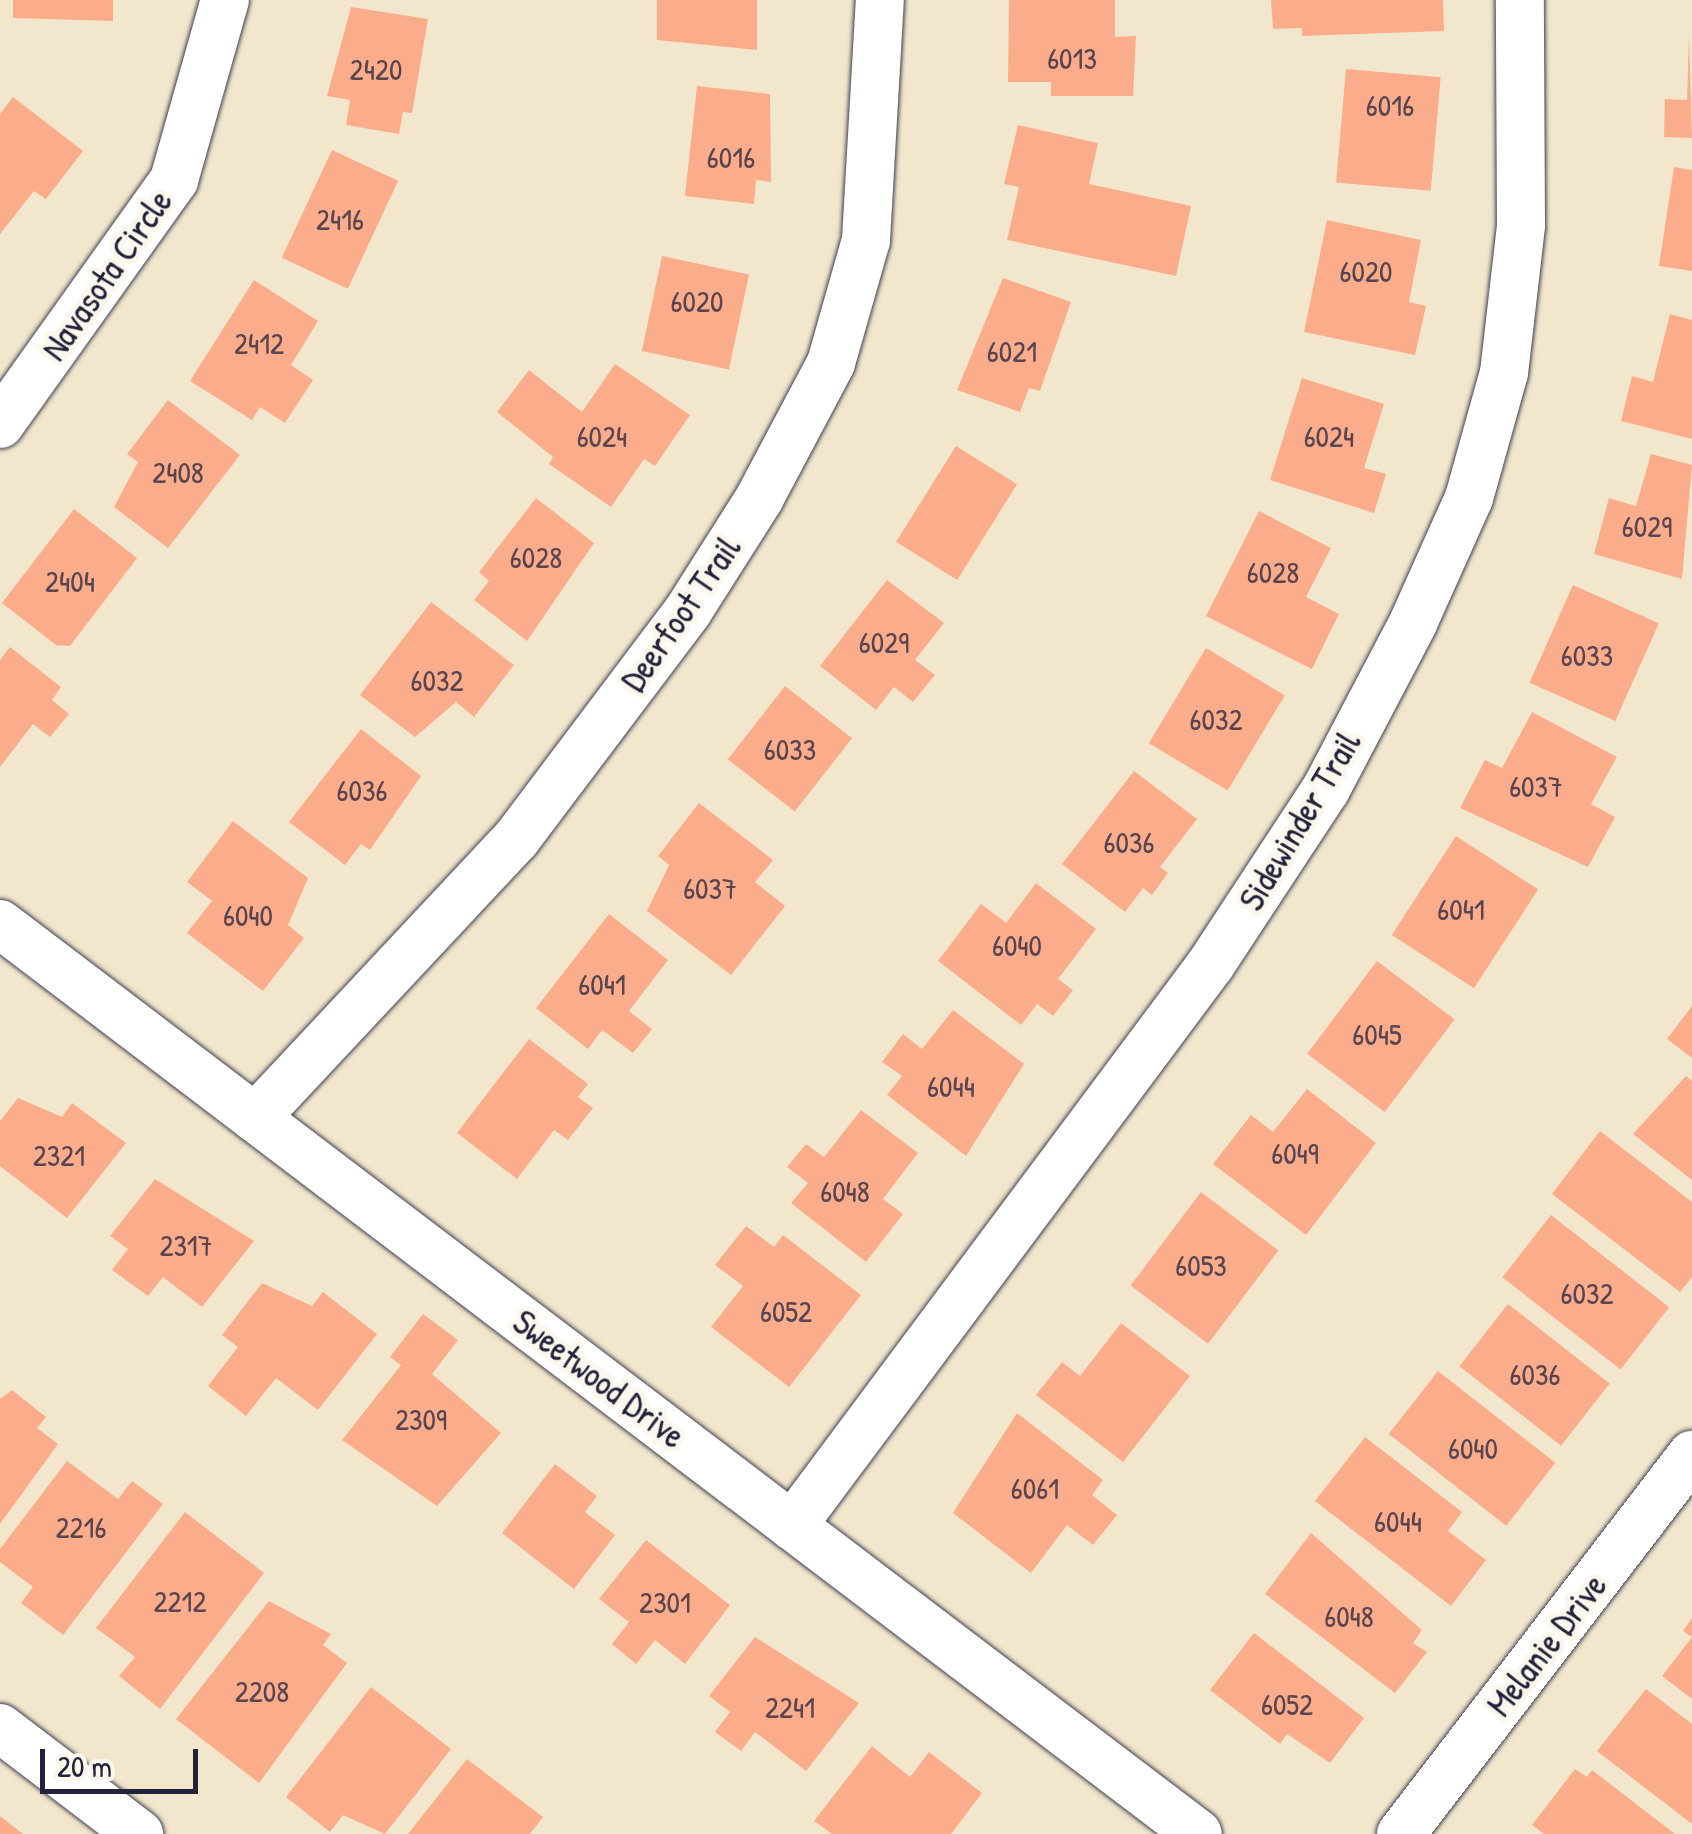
<!DOCTYPE html>
<html>
<head>
<meta charset="utf-8">
<style>
	body { margin:0 }
	#map { position:relative; width:1692px; height:1834px; overflow:hidden; background:#f2e7cc; font-family:"Patrick Hand",sans-serif }
	div>[style] { position:absolute }
	[style*='--x'] { left:calc(var(--x)*1px); top:calc(var(--y)*1px); width:calc(var(--w)*1px); rotate:calc(var(--a)*1deg) }
	.building>* { inset:0; background:#fbad8b; transform-origin:0 0 }
	.roads { filter:drop-shadow(0 0 2px #414051) drop-shadow(0 0 2px #414051) }
	.street>* { height:48px; margin:-24px; padding:0 24px; transform-origin:24px; border-radius:24px; background:#fff }
	span { translate:-50% -50%; white-space:nowrap; text-align:center; line-height:1.15; -webkit-text-stroke:10px #fbf7ec; paint-order:stroke }
	.number-label { font-size:30px; color:#58454f }
	.number-label span { -webkit-text-stroke-width:0 }
	.street-label { font-size:35px; color:#22223b }
	.scale { position:absolute; left:40px; top:1749px; width:158px; height:45px; box-sizing:border-box; border:5px solid #22223b; border-top:0; padding-left:12px; font-size:30px; line-height:35px; white-space:nowrap; color:#22223b; -webkit-text-stroke:8px #fbf7ec; paint-order:stroke }
</style>
</head>
<body>
<div id="map">
	<div class="building">
		<i style="clip-path:polygon(13px 0,113px 0,113px 21px,13px 18px)"></i>
		<i style="clip-path:polygon(657px 0,757px 0,757px 50px,657px 40px)"></i>
		<i style="clip-path:polygon(1009px 0,1115px 0,1115px 37px,1136px 36px,1133px 96px,1051px 96px,1051px 82px,1008px 82px)"></i>
		<i style="clip-path:polygon(1271px 0,1443px 0,1444px 31px,1302px 36px,1302px 28px,1273px 29px)"></i>
		<i style="clip-path:polygon(351px 7px,428px 19px,412px 113px,403px 112px,399px 134px,346px 125px,350px 100px,327px 96px)"></i>
		<i style="clip-path:polygon(1689px 34px,1692px 138px,1664px 137px,1665px 99px,1687px 100px)"></i>
		<i style="left:1346px;top:69px;width:95px;height:114px;rotate:5deg"></i>
		<i style="clip-path:polygon(697px 86px,770px 94px,771px 182px,756px 180px,754px 204px,685px 196px)"></i>
		<i style="clip-path:polygon(13px 97px,83px 151px,46px 199px,34px 191px,0 234px,0 114px)"></i>
		<i style="clip-path:polygon(1018px 125px,1098px 143px,1089px 184px,1191px 206px,1176px 276px,1007px 240px,1019px 187px,1004px 184px)"></i>
		<i style="left:332px;top:150px;width:73px;height:119px;rotate:25deg"></i>
		<i style="clip-path:polygon(1674px 167px,1692px 170px,1692px 271px,1659px 266px)"></i>
		<i style="clip-path:polygon(1327px 220px,1421px 240px,1409px 302px,1426px 306px,1415px 355px,1304px 332px)"></i>
		<i style="left:662px;top:256px;width:89px;height:97px;rotate:12deg"></i>
		<i style="clip-path:polygon(1003px 278px,1071px 302px,1040px 391px,1029px 388px,1020px 412px,957px 390px)"></i>
		<i style="clip-path:polygon(254px 280px,318px 321px,291px 365px,313px 380px,285px 423px,260px 407px,252px 420px,190px 381px)"></i>
		<i style="clip-path:polygon(1670px 314px,1692px 320px,1692px 439px,1621px 421px,1632px 376px,1653px 382px)"></i>
		<i style="clip-path:polygon(615px 364px,690px 415px,655px 466px,644px 459px,611px 507px,549px 464px,553px 457px,497px 412px,529px 370px,582px 412px)"></i>
		<i style="clip-path:polygon(1302px 378px,1384px 404px,1364px 468px,1386px 474px,1374px 513px,1270px 480px)"></i>
		<i style="clip-path:polygon(168px 400px,240px 455px,168px 548px,114px 507px,138px 462px,127px 454px)"></i>
		<i style="left:956px;top:446px;width:72px;height:113px;rotate:32deg"></i>
		<i style="clip-path:polygon(1651px 454px,1692px 465px,1682px 579px,1594px 554px,1609px 498px,1636px 506px)"></i>
		<i style="clip-path:polygon(536px 498px,594px 543px,527px 641px,474px 600px,489px 581px,479px 572px)"></i>
		<i style="clip-path:polygon(74px 509px,137px 558px,70px 646px,56px 645px,2px 603px)"></i>
		<i style="clip-path:polygon(1259px 511px,1331px 548px,1306px 597px,1339px 614px,1312px 669px,1206px 616px)"></i>
		<i style="clip-path:polygon(887px 580px,944px 623px,915px 660px,935px 675px,913px 702px,894px 687px,876px 710px,820px 666px)"></i>
		<i style="left:1573px;top:585px;width:94px;height:107px;rotate:24deg"></i>
		<i style="clip-path:polygon(431px 602px,514px 665px,474px 717px,456px 702px,415px 737px,360px 695px)"></i>
		<i style="clip-path:polygon(10px 647px,61px 687px,52px 700px,69px 714px,50px 737px,33px 724px,0 767px,0 660px)"></i>
		<i style="left:1206px;top:648px;width:92px;height:111px;rotate:31deg"></i>
		<i style="left:785px;top:686px;width:85px;height:93px;rotate:38deg"></i>
		<i style="clip-path:polygon(1532px 712px,1617px 757px,1591px 804px,1615px 817px,1588px 867px,1460px 808px,1485px 760px,1502px 768px)"></i>
		<i style="clip-path:polygon(361px 729px,421px 776px,370px 850px,361px 844px,345px 865px,289px 822px)"></i>
		<i style="clip-path:polygon(1134px 771px,1197px 819px,1160px 867px,1168px 873px,1152px 895px,1143px 888px,1125px 912px,1062px 864px)"></i>
		<i style="clip-path:polygon(699px 803px,773px 860px,755px 882px,785px 906px,731px 975px,647px 911px,669px 865px,658px 856px)"></i>
		<i style="clip-path:polygon(233px 821px,308px 878px,288px 925px,304px 938px,263px 991px,187px 933px,212px 901px,187px 882px)"></i>
		<i style="left:1456px;top:836px;width:98px;height:118px;rotate:33deg"></i>
		<i style="clip-path:polygon(1036px 883px,1096px 929px,1058px 979px,1073px 990px,1053px 1016px,1037px 1004px,1021px 1025px,938px 961px,981px 904px,1006px 923px)"></i>
		<i style="clip-path:polygon(609px 914px,668px 960px,629px 1011px,652px 1029px,633px 1053px,602px 1030px,588px 1049px,536px 1008px)"></i>
		<i style="left:1377px;top:961px;width:97px;height:116px;rotate:37deg"></i>
		<i style="clip-path:polygon(1692px 1006px,1692px 1058px,1667px 1039px)"></i>
		<i style="clip-path:polygon(953px 1010px,1024px 1064px,966px 1156px,887px 1095px,902px 1076px,882px 1062px,903px 1034px,922px 1049px)"></i>
		<i style="clip-path:polygon(529px 1039px,588px 1084px,578px 1097px,593px 1108px,568px 1140px,554px 1130px,517px 1179px,457px 1133px)"></i>
		<i style="clip-path:polygon(1686px 1076px,1692px 1081px,1692px 1180px,1633px 1134px)"></i>
		<i style="clip-path:polygon(1307px 1089px,1376px 1143px,1306px 1235px,1213px 1164px,1251px 1115px,1273px 1132px)"></i>
		<i style="clip-path:polygon(18px 1098px,62px 1117px,72px 1103px,126px 1143px,67px 1218px,0 1166px,0 1121px)"></i>
		<i style="clip-path:polygon(861px 1110px,918px 1153px,883px 1199px,903px 1214px,866px 1262px,791px 1203px,808px 1183px,787px 1167px,806px 1144px,824px 1157px)"></i>
		<i style="clip-path:polygon(1600px 1131px,1692px 1202px,1692px 1277px,1680px 1292px,1552px 1194px)"></i>
		<i style="clip-path:polygon(155px 1179px,254px 1241px,202px 1307px,163px 1277px,148px 1296px,112px 1270px,128px 1249px,110px 1236px)"></i>
		<i style="left:1201px;top:1192px;width:97px;height:117px;rotate:37deg"></i>
		<i style="left:1551px;top:1215px;width:150px;height:79px;rotate:38deg"></i>
		<i style="clip-path:polygon(746px 1226px,774px 1247px,783px 1235px,861px 1295px,789px 1387px,711px 1327px,743px 1286px,715px 1265px)"></i>
		<i style="clip-path:polygon(262px 1283px,312px 1306px,323px 1292px,377px 1334px,318px 1410px,276px 1378px,246px 1416px,208px 1386px,238px 1347px,222px 1335px)"></i>
		<i style="left:1508px;top:1304px;width:129px;height:79px;rotate:38deg"></i>
		<i style="clip-path:polygon(423px 1314px,458px 1340px,432px 1374px,501px 1433px,437px 1506px,342px 1440px,401px 1365px,390px 1357px)"></i>
		<i style="clip-path:polygon(1121px 1323px,1190px 1376px,1123px 1462px,1036px 1395px,1062px 1362px,1080px 1376px)"></i>
		<i style="left:1438px;top:1371px;width:149px;height:80px;rotate:38deg"></i>
		<i style="clip-path:polygon(12px 1390px,46px 1417px,37px 1428px,58px 1444px,0 1524px,0 1399px)"></i>
		<i style="clip-path:polygon(1017px 1413px,1103px 1480px,1092px 1495px,1117px 1515px,1093px 1545px,1067px 1525px,1031px 1573px,953px 1513px)"></i>
		<i style="clip-path:polygon(1365px 1437px,1462px 1512px,1448px 1531px,1486px 1560px,1451px 1606px,1315px 1501px)"></i>
		<i style="clip-path:polygon(67px 1461px,118px 1499px,132px 1481px,163px 1504px,63px 1635px,21px 1603px,33px 1587px,0 1562px,0 1549px)"></i>
		<i style="clip-path:polygon(555px 1464px,597px 1496px,585px 1512px,615px 1535px,574px 1589px,502px 1533px)"></i>
		<i style="clip-path:polygon(185px 1512px,264px 1573px,160px 1709px,119px 1676px,135px 1657px,96px 1628px)"></i>
		<i style="clip-path:polygon(1311px 1533px,1422px 1630px,1413px 1643px,1427px 1652px,1395px 1693px,1265px 1594px)"></i>
		<i style="clip-path:polygon(646px 1540px,730px 1605px,685px 1664px,655px 1640px,636px 1664px,612px 1644px,629px 1622px,599px 1599px)"></i>
		<i style="clip-path:polygon(269px 1601px,331px 1634px,323px 1645px,347px 1663px,259px 1783px,176px 1719px)"></i>
		<i style="clip-path:polygon(1692px 1618px,1692px 1699px,1662px 1676px,1692px 1637px,1683px 1631px)"></i>
		<i style="clip-path:polygon(1254px 1633px,1364px 1718px,1330px 1763px,1287px 1734px,1280px 1744px,1210px 1690px)"></i>
		<i style="clip-path:polygon(755px 1637px,859px 1703px,806px 1771px,755px 1732px,741px 1751px,715px 1732px,730px 1712px,709px 1696px)"></i>
		<i style="clip-path:polygon(371px 1687px,451px 1749px,385px 1834px,343px 1815px,330px 1832px,286px 1797px)"></i>
		<i style="clip-path:polygon(1646px 1689px,1692px 1724px,1692px 1824px,1597px 1751px)"></i>
		<i style="clip-path:polygon(872px 1746px,910px 1777px,929px 1752px,982px 1793px,951px 1834px,832px 1834px,814px 1821px)"></i>
		<i style="clip-path:polygon(467px 1759px,543px 1817px,530px 1834px,408px 1834px)"></i>
		<i style="clip-path:polygon(1575px 1769px,1587px 1777px,1592px 1770px,1675px 1834px,1544px 1834px,1532px 1825px)"></i>
		<i style="clip-path:polygon(0 1816px,23px 1834px,0 1834px)"></i>
	</div>
	<div class="roads">
		<div class="street">
			<i style="--x:0;--y:424;--w:300;--a:-54.5"></i>
			<i style="--x:174;--y:180;--w:187;--a:-74.2"></i>
			<i style="--x:0;--y:924;--w:1504;--a:37.22"></i>
			<i style="--x:255;--y:1118;--w:383;--a:-46.9"></i>
			<i style="--x:517;--y:838;--w:284;--a:-53"></i>
			<i style="--x:688;--y:611;--w:133;--a:-57.6"></i>
			<i style="--x:759;--y:499;--w:154;--a:-62.1"></i>
			<i style="--x:831;--y:363;--w:128;--a:-74.1"></i>
			<i style="--x:866;--y:240;--w:240;--a:-86.7"></i>
			<i style="--x:792;--y:1526;--w:701;--a:-53.29"></i>
			<i style="--x:1211;--y:964;--w:209;--a:-56.7"></i>
			<i style="--x:1326;--y:789;--w:187;--a:-62.3"></i>
			<i style="--x:1413;--y:623;--w:137;--a:-65.9"></i>
			<i style="--x:1469;--y:498;--w:130;--a:-74.4"></i>
			<i style="--x:1504;--y:373;--w:149;--a:-83.4"></i>
			<i style="--x:1521;--y:225;--w:225;--a:-90.3"></i>
			<i style="--x:0;--y:1728;--w:175;--a:37.3"></i>
			<i style="--x:1401;--y:1834;--w:478;--a:-52.5"></i>
		</div>
	</div>
	<div class="number-label">
		<span style="left:1072px;top:58px">6013</span>
		<span style="left:376px;top:69px">2420</span>
		<span style="left:1390px;top:105px">6016</span>
		<span style="left:731px;top:157px">6016</span>
		<span style="left:340px;top:219px">2416</span>
		<span style="left:1366px;top:271px">6020</span>
		<span style="left:697px;top:301px">6020</span>
		<span style="left:259px;top:343px">2412</span>
		<span style="left:1012px;top:351px">6021</span>
		<span style="left:602px;top:436px">6024</span>
		<span style="left:1329px;top:436px">6024</span>
		<span style="left:178px;top:472px">2408</span>
		<span style="left:1647px;top:526px">6029</span>
		<span style="left:536px;top:557px">6028</span>
		<span style="left:1273px;top:572px">6028</span>
		<span style="left:70px;top:581px">2404</span>
		<span style="left:884px;top:642px">6029</span>
		<span style="left:1587px;top:655px">6033</span>
		<span style="left:437px;top:680px">6032</span>
		<span style="left:1216px;top:719px">6032</span>
		<span style="left:790px;top:749px">6033</span>
		<span style="left:1536px;top:786px">6037</span>
		<span style="left:362px;top:790px">6036</span>
		<span style="left:1129px;top:842px">6036</span>
		<span style="left:710px;top:888px">6037</span>
		<span style="left:1461px;top:909px">6041</span>
		<span style="left:248px;top:915px">6040</span>
		<span style="left:1017px;top:945px">6040</span>
		<span style="left:602px;top:984px">6041</span>
		<span style="left:1377px;top:1034px">6045</span>
		<span style="left:951px;top:1086px">6044</span>
		<span style="left:1295px;top:1153px">6049</span>
		<span style="left:59px;top:1155px">2321</span>
		<span style="left:845px;top:1191px">6048</span>
		<span style="left:186px;top:1245px">2317</span>
		<span style="left:1201px;top:1265px">6053</span>
		<span style="left:1587px;top:1293px">6032</span>
		<span style="left:786px;top:1311px">6052</span>
		<span style="left:1535px;top:1374px">6036</span>
		<span style="left:421px;top:1419px">2309</span>
		<span style="left:1473px;top:1448px">6040</span>
		<span style="left:1035px;top:1488px">6061</span>
		<span style="left:1398px;top:1521px">6044</span>
		<span style="left:81px;top:1527px">2216</span>
		<span style="left:180px;top:1601px">2212</span>
		<span style="left:665px;top:1602px">2301</span>
		<span style="left:1349px;top:1616px">6048</span>
		<span style="left:262px;top:1691px">2208</span>
		<span style="left:1287px;top:1704px">6052</span>
		<span style="left:790px;top:1707px">2241</span>
	</div>
	<div class="street-label">
		<span style="left:107px;top:275px;rotate:-55deg">Navasota Circle</span>
		<span style="left:681px;top:614px;rotate:-55deg">Deerfoot Trail</span>
		<span style="left:1300px;top:821px;rotate:-59deg">Sidewinder Trail</span>
		<span style="left:599px;top:1379px;rotate:37deg">Sweetwood Drive</span>
		<span style="left:1547px;top:1645px;rotate:-52deg">Melanie Drive</span>
	</div>
	<div class="scale">20 m</div>
</div>
</body>
</html>
